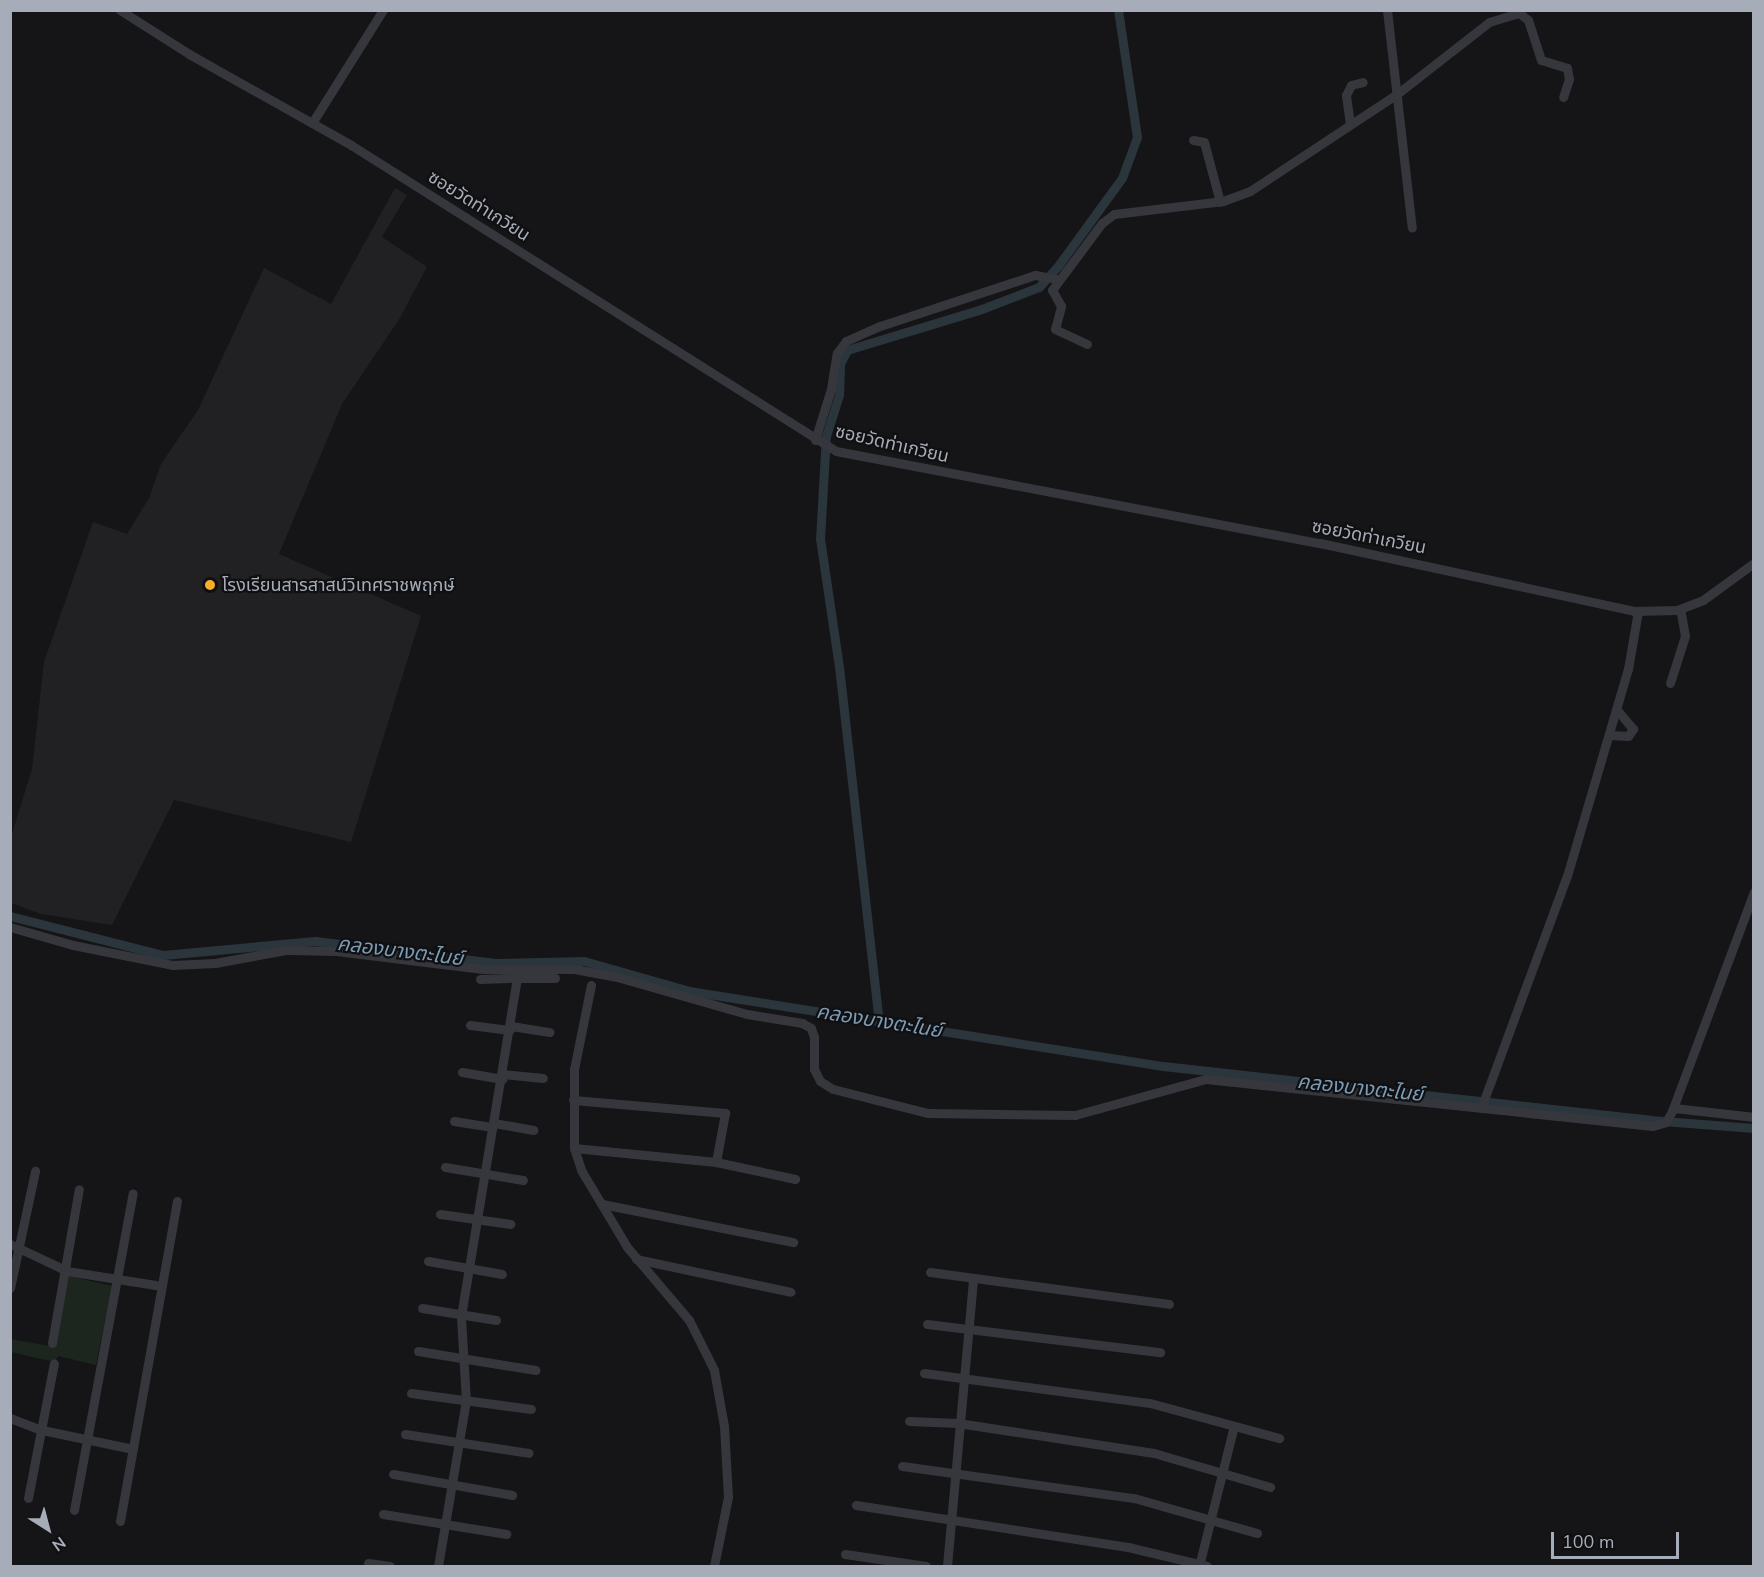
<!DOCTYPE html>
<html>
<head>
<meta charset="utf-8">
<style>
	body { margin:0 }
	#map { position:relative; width:1764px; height:1577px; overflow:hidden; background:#151517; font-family:"Nunito Sans","Noto Sans Thai",sans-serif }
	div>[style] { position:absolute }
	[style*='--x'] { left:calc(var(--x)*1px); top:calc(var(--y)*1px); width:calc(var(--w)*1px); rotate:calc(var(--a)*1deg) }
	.built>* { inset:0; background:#212124 }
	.green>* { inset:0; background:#1d261e }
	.canal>* { height:9px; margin:-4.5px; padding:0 4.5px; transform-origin:4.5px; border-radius:4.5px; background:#2b353c }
	.minor>* { height:9px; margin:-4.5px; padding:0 4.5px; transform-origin:4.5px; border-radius:4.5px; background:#36373d }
	.dots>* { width:16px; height:16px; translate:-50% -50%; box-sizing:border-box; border:3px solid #101012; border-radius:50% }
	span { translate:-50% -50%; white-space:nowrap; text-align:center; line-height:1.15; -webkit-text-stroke:4.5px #101012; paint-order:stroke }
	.street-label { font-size:18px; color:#a7adb8 }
	.poi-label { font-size:18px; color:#a7adb8 }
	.left { translate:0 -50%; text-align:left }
	.water-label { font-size:20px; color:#7c9cb5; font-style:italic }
	.frame { position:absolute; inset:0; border:12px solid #a7adb8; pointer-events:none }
	.north { position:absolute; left:18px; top:1499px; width:60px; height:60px; -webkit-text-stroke:4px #101012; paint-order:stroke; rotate:144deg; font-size:16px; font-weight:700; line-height:24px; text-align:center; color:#a7adb8 }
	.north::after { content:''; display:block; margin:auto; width:21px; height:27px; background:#a7adb8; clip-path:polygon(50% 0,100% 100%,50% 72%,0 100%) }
	.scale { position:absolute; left:1551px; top:1532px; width:128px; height:27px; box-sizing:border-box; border:3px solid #a7adb8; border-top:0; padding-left:8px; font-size:18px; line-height:21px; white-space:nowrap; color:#a7adb8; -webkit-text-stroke:4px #101012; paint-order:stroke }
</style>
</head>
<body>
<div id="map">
	<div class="built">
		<i style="clip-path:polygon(395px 188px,407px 195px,382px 237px,427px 267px,400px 318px,342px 404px,279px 554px,421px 616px,351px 842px,174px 800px,112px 925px,41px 914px,11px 903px,11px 837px,32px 769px,44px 662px,93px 522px,127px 534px,149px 498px,161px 464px,198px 410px,264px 268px,331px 304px)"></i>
	</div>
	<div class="green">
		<i style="clip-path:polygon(69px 1276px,112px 1286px,96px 1365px,58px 1356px,55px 1362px,11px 1352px,11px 1339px,50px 1346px)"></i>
	</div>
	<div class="canal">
		<i style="--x:10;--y:916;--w:158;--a:14.3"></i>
		<i style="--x:163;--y:955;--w:153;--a:-5.3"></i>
		<i style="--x:315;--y:941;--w:184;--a:6.9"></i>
		<i style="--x:498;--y:963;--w:86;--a:-1.3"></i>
		<i style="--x:584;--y:961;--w:109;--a:15.9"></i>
		<i style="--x:689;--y:991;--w:480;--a:9"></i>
		<i style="--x:1163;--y:1066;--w:490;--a:6.3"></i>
		<i style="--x:1650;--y:1120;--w:104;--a:4.4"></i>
		<i style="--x:879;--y:1023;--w:358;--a:-96.4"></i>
		<i style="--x:839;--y:667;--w:129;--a:-98.4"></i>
		<i style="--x:820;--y:539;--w:103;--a:-86.7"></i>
		<i style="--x:826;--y:436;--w:43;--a:-72.4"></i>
		<i style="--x:839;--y:395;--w:31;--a:-88"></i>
		<i style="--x:840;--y:364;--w:16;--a:-63"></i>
		<i style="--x:847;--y:350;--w:138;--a:-16.9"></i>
		<i style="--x:979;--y:310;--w:64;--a:-21"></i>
		<i style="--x:1039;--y:287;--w:28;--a:-48"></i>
		<i style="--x:1058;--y:266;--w:109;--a:-54"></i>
		<i style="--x:1122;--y:178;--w:44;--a:-69.9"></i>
		<i style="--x:1137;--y:137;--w:128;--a:-98.5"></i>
	</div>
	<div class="minor">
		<i style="--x:120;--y:10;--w:82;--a:32.5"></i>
		<i style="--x:189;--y:54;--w:186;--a:29.3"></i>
		<i style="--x:351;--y:145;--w:573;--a:32.25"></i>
		<i style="--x:836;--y:451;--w:493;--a:10.8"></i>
		<i style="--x:1320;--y:543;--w:321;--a:12.2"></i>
		<i style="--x:1634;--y:611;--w:43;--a:-1.3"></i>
		<i style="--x:1677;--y:610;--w:28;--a:-21"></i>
		<i style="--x:1703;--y:600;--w:63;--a:-36"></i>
		<i style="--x:1387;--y:10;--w:219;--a:83.5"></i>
		<i style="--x:312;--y:123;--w:133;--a:-57.9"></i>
		<i style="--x:1350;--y:124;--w:29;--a:-98"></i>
		<i style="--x:1346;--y:95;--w:11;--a:-63"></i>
		<i style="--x:1351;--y:85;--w:12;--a:-14"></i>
		<i style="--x:1193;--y:140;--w:11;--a:10"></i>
		<i style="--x:1204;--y:142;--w:62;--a:75.1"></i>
		<i style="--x:1087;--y:344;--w:35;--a:-155"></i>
		<i style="--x:1055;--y:329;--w:24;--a:-75"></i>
		<i style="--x:1061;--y:306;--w:18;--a:-119"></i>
		<i style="--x:1052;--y:290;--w:84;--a:-53.3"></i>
		<i style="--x:1102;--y:223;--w:15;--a:-37"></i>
		<i style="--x:1114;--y:214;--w:110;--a:-6.8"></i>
		<i style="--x:1223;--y:201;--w:29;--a:-20"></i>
		<i style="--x:1250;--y:191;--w:176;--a:-33.4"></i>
		<i style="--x:1397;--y:94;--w:117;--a:-38"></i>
		<i style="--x:1489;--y:22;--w:31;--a:-17"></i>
		<i style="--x:1519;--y:13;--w:11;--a:38"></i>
		<i style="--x:1528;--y:20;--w:42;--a:72"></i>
		<i style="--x:1541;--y:60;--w:27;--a:17"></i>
		<i style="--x:1567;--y:68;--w:11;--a:80"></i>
		<i style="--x:1569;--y:79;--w:19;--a:108"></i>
		<i style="--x:815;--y:440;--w:53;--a:-72.6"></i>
		<i style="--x:831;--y:389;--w:36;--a:-81"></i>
		<i style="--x:837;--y:353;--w:15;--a:-53"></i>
		<i style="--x:846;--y:341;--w:37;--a:-24"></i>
		<i style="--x:880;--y:326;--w:163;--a:-18.2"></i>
		<i style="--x:1035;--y:275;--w:22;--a:10"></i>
		<i style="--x:1670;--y:683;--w:49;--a:-72.3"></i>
		<i style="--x:1685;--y:636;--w:27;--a:-100"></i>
		<i style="--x:1609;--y:735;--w:19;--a:3"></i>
		<i style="--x:1628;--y:736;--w:9;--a:-54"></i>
		<i style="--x:1633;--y:729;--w:25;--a:-130"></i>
		<i style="--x:10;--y:927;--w:66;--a:15.9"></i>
		<i style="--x:73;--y:945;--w:101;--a:11.4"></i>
		<i style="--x:172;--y:965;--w:43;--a:-2.7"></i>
		<i style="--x:215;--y:963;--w:72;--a:-10.4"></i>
		<i style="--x:286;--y:950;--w:50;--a:1.1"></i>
		<i style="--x:336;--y:951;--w:148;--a:7"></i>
		<i style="--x:483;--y:969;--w:91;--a:0"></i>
		<i style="--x:574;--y:969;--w:44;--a:10.5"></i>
		<i style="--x:617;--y:977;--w:135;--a:15.9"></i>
		<i style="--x:747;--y:1014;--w:56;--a:9.3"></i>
		<i style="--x:802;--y:1023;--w:10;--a:29"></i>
		<i style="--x:811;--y:1028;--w:9;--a:72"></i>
		<i style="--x:814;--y:1037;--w:32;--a:90"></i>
		<i style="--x:814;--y:1069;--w:13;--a:63"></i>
		<i style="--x:820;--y:1081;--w:15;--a:32"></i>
		<i style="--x:833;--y:1089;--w:98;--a:14.2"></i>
		<i style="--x:928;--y:1113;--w:147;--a:0.8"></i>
		<i style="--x:1075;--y:1115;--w:136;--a:-15.4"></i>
		<i style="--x:1206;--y:1079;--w:449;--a:6"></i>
		<i style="--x:1653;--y:1126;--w:14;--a:-17"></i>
		<i style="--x:1666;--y:1122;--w:13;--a:-61"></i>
		<i style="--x:1672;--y:1111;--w:234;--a:-69.5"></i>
		<i style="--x:480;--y:979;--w:37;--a:-2"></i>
		<i style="--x:591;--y:985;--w:86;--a:101.4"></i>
		<i style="--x:574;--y:1069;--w:79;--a:90"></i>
		<i style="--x:574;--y:1148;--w:23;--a:72"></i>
		<i style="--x:581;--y:1170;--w:90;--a:59.1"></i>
		<i style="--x:627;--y:1247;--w:96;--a:49.7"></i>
		<i style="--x:689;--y:1320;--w:56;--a:63.4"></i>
		<i style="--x:714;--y:1370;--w:57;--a:79.9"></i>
		<i style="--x:724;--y:1426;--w:71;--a:86.8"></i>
		<i style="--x:728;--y:1497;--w:70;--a:101.5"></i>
		<i style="--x:470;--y:1025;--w:40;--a:7.1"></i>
		<i style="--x:511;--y:1026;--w:39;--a:9"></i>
		<i style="--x:462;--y:1072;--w:41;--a:9.9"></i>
		<i style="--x:502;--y:1074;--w:41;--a:5.6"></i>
		<i style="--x:573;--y:1100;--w:153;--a:4.9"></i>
		<i style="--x:725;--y:1113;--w:50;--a:100.4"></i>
		<i style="--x:1481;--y:1108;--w:247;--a:-69.7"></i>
		<i style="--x:1567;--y:876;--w:216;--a:-73.6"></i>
		<i style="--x:1628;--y:669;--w:59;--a:-80.2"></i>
		<i style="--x:1674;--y:1108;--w:81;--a:6.4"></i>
		<i style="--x:454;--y:1121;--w:39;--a:9"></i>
		<i style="--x:494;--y:1123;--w:40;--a:10"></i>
		<i style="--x:574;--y:1148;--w:143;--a:5.6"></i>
		<i style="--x:716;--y:1162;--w:81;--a:12.1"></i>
		<i style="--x:445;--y:1167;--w:79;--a:9.5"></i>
		<i style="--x:602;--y:1204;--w:195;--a:11.3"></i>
		<i style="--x:440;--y:1214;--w:71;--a:8.1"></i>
		<i style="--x:10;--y:1244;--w:63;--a:25.3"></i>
		<i style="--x:67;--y:1271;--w:96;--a:9"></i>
		<i style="--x:636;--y:1259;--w:158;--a:12"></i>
		<i style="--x:428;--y:1261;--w:75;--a:10"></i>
		<i style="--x:930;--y:1272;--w:241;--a:7.6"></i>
		<i style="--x:10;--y:1288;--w:120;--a:-77.9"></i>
		<i style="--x:422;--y:1308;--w:75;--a:9.2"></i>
		<i style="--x:927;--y:1324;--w:235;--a:6.9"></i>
		<i style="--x:52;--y:1343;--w:156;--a:-80.1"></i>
		<i style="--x:418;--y:1351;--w:119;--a:9.2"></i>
		<i style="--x:924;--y:1373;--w:228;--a:7.6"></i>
		<i style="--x:1150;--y:1403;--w:134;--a:15.2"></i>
		<i style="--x:411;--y:1393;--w:121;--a:7.6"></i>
		<i style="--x:10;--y:1418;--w:34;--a:21"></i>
		<i style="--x:42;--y:1430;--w:93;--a:11.8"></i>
		<i style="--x:909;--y:1421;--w:49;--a:2.3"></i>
		<i style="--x:958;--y:1423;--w:198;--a:8.7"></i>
		<i style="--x:1154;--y:1453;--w:121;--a:16.3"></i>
		<i style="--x:405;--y:1434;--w:125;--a:8.7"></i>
		<i style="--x:902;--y:1466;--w:234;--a:7.9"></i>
		<i style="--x:1134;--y:1498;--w:128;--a:15.9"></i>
		<i style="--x:393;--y:1474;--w:121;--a:10"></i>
		<i style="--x:28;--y:1498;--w:137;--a:-79.1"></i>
		<i style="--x:856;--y:1505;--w:275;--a:8.8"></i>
		<i style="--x:1128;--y:1547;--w:81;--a:13.5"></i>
		<i style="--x:74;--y:1510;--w:322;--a:-79.5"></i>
		<i style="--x:383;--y:1514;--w:125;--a:9.2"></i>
		<i style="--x:120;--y:1521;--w:325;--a:-79.9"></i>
		<i style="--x:845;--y:1554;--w:82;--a:8.4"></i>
		<i style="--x:368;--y:1563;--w:22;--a:8"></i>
		<i style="--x:438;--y:1566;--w:167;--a:-80.4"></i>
		<i style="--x:466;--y:1401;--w:85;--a:-93.4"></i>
		<i style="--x:461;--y:1316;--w:343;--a:-80.6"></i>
		<i style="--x:517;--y:978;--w:38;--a:0"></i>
		<i style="--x:947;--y:1566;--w:289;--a:-84.8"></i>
		<i style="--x:1199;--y:1566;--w:144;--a:-76"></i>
	</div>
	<div class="dots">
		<i style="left:210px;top:585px;background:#faad2b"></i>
	</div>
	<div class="street-label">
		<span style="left:479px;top:206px;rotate:32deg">ซอยวัดท่าเกวียน</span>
		<span style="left:892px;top:444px;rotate:13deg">ซอยวัดท่าเกวียน</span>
		<span style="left:1369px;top:537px;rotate:11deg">ซอยวัดท่าเกวียน</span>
	</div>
	<div class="poi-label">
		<span class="left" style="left:222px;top:585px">โรงเรียนสารสาสน์วิเทศราชพฤกษ์</span>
	</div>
	<div class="water-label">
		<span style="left:400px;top:951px;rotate:7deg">คลองบางตะไนย์</span>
		<span style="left:879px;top:1021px;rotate:9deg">คลองบางตะไนย์</span>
		<span style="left:1360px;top:1088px;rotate:6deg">คลองบางตะไนย์</span>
	</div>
	<div class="frame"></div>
	<div class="north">N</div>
	<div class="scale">100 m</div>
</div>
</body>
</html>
